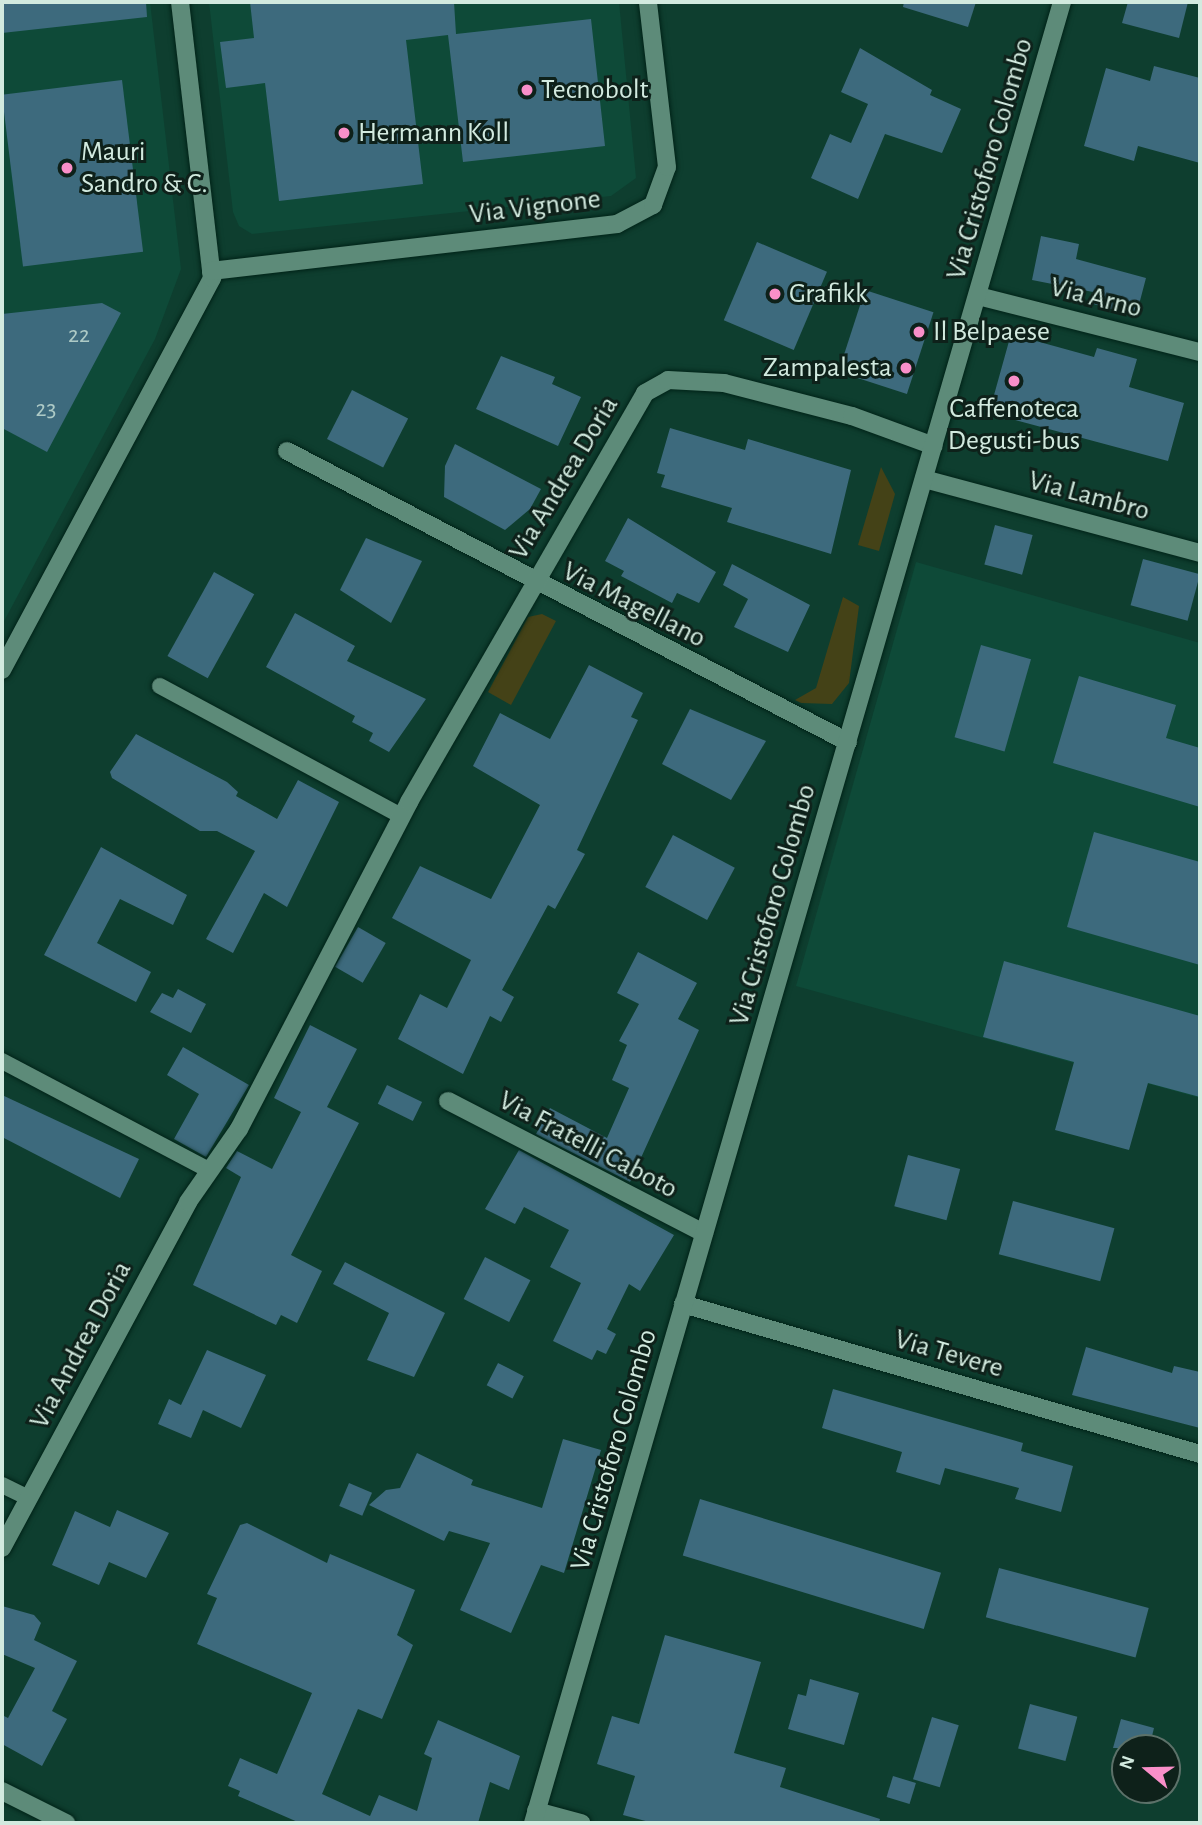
<!DOCTYPE html>
<html>
<head>
<meta charset="utf-8">
<style>
	body { margin:0 }
	#map { position:relative; width:1202px; height:1825px; overflow:hidden; background:#0e3e2f; font-family:"Alegreya Sans",sans-serif }
	div>[style] { position:absolute }
	[style*='--x'] { left:calc(var(--x)*1px); top:calc(var(--y)*1px); width:calc(var(--w)*1px); rotate:calc(var(--a)*1deg) }
	.built>* { inset:0; background:#0e4a38 }
	.green>* { inset:0; background:#444217 }
	.building>* { inset:0; background:#3d6a7d; transform-origin:0 0 }
	.roads { filter:drop-shadow(0 0 2px #002318) drop-shadow(0 0 2px #002318) }
	.service>* { height:16px; margin:-8px; padding:0 8px; transform-origin:8px; border-radius:8px; background:#5d8b79 }
	.minor>* { height:18px; margin:-9px; padding:0 9px; transform-origin:9px; border-radius:9px; background:#5d8b79 }
	.tertiary>* { height:18px; margin:-9px; padding:0 9px; transform-origin:9px; border-radius:9px; background:#5d8b79 }
	.dots>* { width:19px; height:19px; translate:-50% -50%; box-sizing:border-box; border:4px solid #0e211a; border-radius:50% }
	span { translate:-50% -50%; white-space:nowrap; text-align:center; line-height:1.15; -webkit-text-stroke:6px #0e211a; paint-order:stroke }
	.number-label { font-size:24px; color:#adcac6 }
	.number-label span { -webkit-text-stroke-width:0 }
	.poi-label { font-size:28px; color:#d2eadf }
	.left { translate:0 -50%; text-align:left }
	.right { translate:-100% -50%; text-align:right }
	.street-label { font-size:28px; color:#d2eadf }
	.frame { position:absolute; inset:0; border:4px solid #d2eadf; pointer-events:none }
	.north { position:absolute; left:1111px; top:1734px; width:70px; height:70px; box-sizing:border-box; background:#0e211a; border:2px solid #5c7169; border-radius:50%; rotate:289deg; font-size:19px; font-weight:700; line-height:28px; text-align:center; color:#d2eadf }
	.north::after { content:''; display:block; margin:auto; width:24px; height:32px; background:#f98fc9; clip-path:polygon(50% 0,100% 100%,50% 72%,0 100%) }
</style>
</head>
<body>
<div id="map">
	<div class="built">
		<i style="clip-path:polygon(2px 2px,150px 2px,181px 269px,155px 339px,2px 625px)"></i>
		<i style="clip-path:polygon(209px 2px,619px 2px,636px 178px,611px 196px,252px 234px,239px 226px,233px 212px)"></i>
		<i style="clip-path:polygon(916px 562px,1200px 643px,1200px 1098px,796px 986px)"></i>
	</div>
	<div class="green">
		<i style="clip-path:polygon(881px 467px,895px 494px,879px 551px,858px 545px)"></i>
		<i style="clip-path:polygon(843px 597px,859px 606px,849px 683px,832px 704px,801px 703px,795px 700px,816px 688px)"></i>
		<i style="clip-path:polygon(542px 614px,556px 621px,511px 705px,488px 692px,528px 617px)"></i>
	</div>
	<div class="building">
		<i style="clip-path:polygon(2px 2px,146px 2px,147px 17px,2px 33px)"></i>
		<i style="clip-path:polygon(250px 2px,454px 2px,456px 34px,591px 19px,605px 146px,463px 162px,448px 35px,406px 40px,423px 184px,279px 201px,265px 83px,226px 88px,220px 42px,254px 38px)"></i>
		<i style="clip-path:polygon(904px 2px,976px 2px,968px 27px,903px 7px)"></i>
		<i style="clip-path:polygon(1128px 2px,1188px 2px,1179px 38px,1122px 23px)"></i>
		<i style="clip-path:polygon(860px 48px,932px 90px,930px 95px,961px 109px,942px 153px,885px 134px,858px 199px,811px 178px,830px 134px,851px 143px,868px 104px,841px 92px)"></i>
		<i style="clip-path:polygon(1154px 66px,1200px 78px,1200px 163px,1138px 146px,1134px 161px,1084px 146px,1106px 68px,1150px 81px)"></i>
		<i style="left:122px;top:80px;width:173px;height:121px;rotate:83deg"></i>
		<i style="clip-path:polygon(1041px 236px,1079px 244px,1076px 259px,1146px 278px,1136px 316px,1090px 303px,1093px 292px,1032px 280px)"></i>
		<i style="left:757px;top:242px;width:76px;height:85px;rotate:23deg"></i>
		<i style="left:865px;top:290px;width:72px;height:86px;rotate:18deg"></i>
		<i style="clip-path:polygon(102px 303px,121px 313px,47px 452px,2px 428px,2px 314px)"></i>
		<i style="clip-path:polygon(1011px 334px,1094px 357px,1097px 348px,1137px 359px,1129px 387px,1184px 403px,1168px 461px,989px 413px)"></i>
		<i style="clip-path:polygon(501px 356px,555px 377px,552px 384px,581px 397px,558px 446px,476px 409px)"></i>
		<i style="left:352px;top:390px;width:63px;height:55px;rotate:27deg"></i>
		<i style="clip-path:polygon(670px 428px,745px 450px,748px 439px,851px 470px,831px 554px,727px 522px,732px 508px,661px 487px,665px 475px,657px 473px)"></i>
		<i style="clip-path:polygon(455px 444px,541px 489px,530px 509px,505px 530px,444px 497px,445px 466px)"></i>
		<i style="clip-path:polygon(628px 518px,716px 572px,699px 603px,677px 593px,672px 603px,621px 576px,624px 571px,605px 561px)"></i>
		<i style="left:995px;top:525px;width:39px;height:41px;rotate:15deg"></i>
		<i style="clip-path:polygon(366px 538px,422px 561px,391px 623px,340px 590px)"></i>
		<i style="left:1143px;top:559px;width:59px;height:48px;rotate:15deg"></i>
		<i style="clip-path:polygon(732px 564px,810px 605px,788px 652px,734px 627px,748px 599px,723px 585px)"></i>
		<i style="left:214px;top:572px;width:46px;height:96px;rotate:29deg"></i>
		<i style="clip-path:polygon(295px 613px,355px 646px,347px 661px,426px 699px,389px 752px,369px 741px,373px 733px,352px 722px,355px 716px,266px 667px)"></i>
		<i style="left:981px;top:645px;width:52px;height:96px;rotate:16deg"></i>
		<i style="clip-path:polygon(589px 665px,643px 693px,631px 717px,638px 720px,577px 850px,585px 854px,555px 909px,548px 905px,502px 990px,514px 997px,501px 1022px,490px 1016px,463px 1074px,398px 1039px,420px 994px,447px 1008px,471px 960px,392px 918px,420px 866px,491px 899px,540px 805px,473px 766px,500px 713px,550px 739px)"></i>
		<i style="clip-path:polygon(1079px 676px,1176px 705px,1166px 738px,1200px 748px,1200px 807px,1053px 763px)"></i>
		<i style="clip-path:polygon(690px 709px,766px 741px,731px 800px,662px 764px)"></i>
		<i style="clip-path:polygon(136px 734px,227px 782px,238px 792px,236px 796px,277px 819px,298px 780px,339px 802px,287px 907px,264px 893px,233px 953px,206px 939px,255px 851px,217px 831px,200px 831px,112px 778px,110px 772px)"></i>
		<i style="clip-path:polygon(1094px 832px,1200px 862px,1200px 965px,1067px 927px)"></i>
		<i style="left:673px;top:835px;width:70px;height:59px;rotate:28deg"></i>
		<i style="clip-path:polygon(101px 847px,187px 895px,173px 925px,120px 899px,97px 943px,151px 972px,136px 1002px,44px 955px)"></i>
		<i style="left:358px;top:927px;width:32px;height:46px;rotate:30deg"></i>
		<i style="clip-path:polygon(638px 952px,697px 983px,678px 1019px,699px 1030px,630px 1182px,536px 1134px,550px 1108px,607px 1138px,629px 1088px,612px 1080px,627px 1045px,619px 1041px,639px 1004px,617px 993px)"></i>
		<i style="clip-path:polygon(1004px 961px,1200px 1016px,1200px 1097px,1148px 1083px,1129px 1150px,1055px 1130px,1074px 1062px,983px 1037px)"></i>
		<i style="clip-path:polygon(178px 989px,206px 1004px,191px 1033px,150px 1012px,162px 993px,173px 998px)"></i>
		<i style="clip-path:polygon(310px 1025px,357px 1049px,327px 1107px,359px 1123px,291px 1255px,322px 1271px,297px 1323px,281px 1315px,276px 1325px,193px 1285px,241px 1177px,226px 1168px,237px 1151px,272px 1169px,301px 1112px,274px 1098px)"></i>
		<i style="clip-path:polygon(183px 1047px,249px 1085px,206px 1157px,174px 1139px,199px 1094px,167px 1075px)"></i>
		<i style="left:387px;top:1085px;width:39px;height:21px;rotate:26deg"></i>
		<i style="clip-path:polygon(2px 1095px,139px 1159px,120px 1198px,2px 1137px)"></i>
		<i style="clip-path:polygon(519px 1150px,674px 1235px,640px 1291px,629px 1284px,607px 1329px,616px 1334px,606px 1354px,597px 1350px,592px 1360px,553px 1341px,581px 1283px,550px 1267px,569px 1230px,524px 1207px,515px 1224px,485px 1209px)"></i>
		<i style="left:908px;top:1155px;width:54px;height:53px;rotate:15deg"></i>
		<i style="left:1013px;top:1201px;width:105px;height:55px;rotate:15deg"></i>
		<i style="left:485px;top:1257px;width:51px;height:47px;rotate:27deg"></i>
		<i style="clip-path:polygon(345px 1262px,445px 1313px,414px 1377px,367px 1360px,389px 1313px,333px 1284px)"></i>
		<i style="clip-path:polygon(1086px 1347px,1172px 1373px,1174px 1366px,1200px 1372px,1200px 1428px,1072px 1395px)"></i>
		<i style="clip-path:polygon(207px 1350px,266px 1375px,241px 1428px,203px 1410px,191px 1438px,158px 1424px,169px 1399px,181px 1405px)"></i>
		<i style="left:498px;top:1363px;width:29px;height:25px;rotate:27deg"></i>
		<i style="clip-path:polygon(833px 1389px,1023px 1443px,1021px 1451px,1073px 1466px,1061px 1512px,1015px 1499px,1019px 1488px,945px 1468px,940px 1485px,896px 1472px,902px 1452px,822px 1428px)"></i>
		<i style="clip-path:polygon(563px 1439px,601px 1450px,564px 1573px,541px 1565px,511px 1633px,460px 1610px,490px 1543px,449px 1531px,444px 1541px,369px 1505px,386px 1490px,400px 1488px,417px 1453px,473px 1480px,471px 1485px,542px 1508px)"></i>
		<i style="left:349px;top:1483px;width:25px;height:25px;rotate:23deg"></i>
		<i style="left:700px;top:1499px;width:252px;height:59px;rotate:17deg"></i>
		<i style="clip-path:polygon(117px 1510px,169px 1533px,146px 1578px,109px 1562px,99px 1585px,52px 1565px,75px 1511px,110px 1527px)"></i>
		<i style="clip-path:polygon(247px 1523px,327px 1563px,330px 1554px,415px 1590px,397px 1635px,413px 1645px,382px 1719px,358px 1709px,322px 1794px,370px 1816px,379px 1795px,417px 1811px,432px 1758px,424px 1754px,438px 1720px,520px 1756px,509px 1790px,490px 1782px,478px 1823px,300px 1823px,238px 1796px,240px 1791px,228px 1786px,240px 1758px,277px 1774px,312px 1693px,197px 1644px,217px 1598px,207px 1594px,240px 1525px)"></i>
		<i style="left:999px;top:1568px;width:155px;height:51px;rotate:15deg"></i>
		<i style="clip-path:polygon(2px 1606px,34px 1615px,41px 1623px,34px 1640px,77px 1661px,52px 1711px,67px 1719px,42px 1766px,2px 1744px,2px 1715px,8px 1718px,35px 1668px,2px 1654px)"></i>
		<i style="clip-path:polygon(665px 1635px,761px 1662px,734px 1753px,786px 1768px,780px 1787px,880px 1819px,879px 1823px,653px 1823px,623px 1815px,635px 1776px,597px 1764px,612px 1716px,639px 1724px)"></i>
		<i style="clip-path:polygon(810px 1679px,859px 1693px,844px 1745px,788px 1729px,798px 1694px,806px 1696px)"></i>
		<i style="left:1030px;top:1704px;width:49px;height:46px;rotate:15deg"></i>
		<i style="left:932px;top:1717px;width:28px;height:65px;rotate:17deg"></i>
		<i style="clip-path:polygon(1121px 1719px,1154px 1728px,1149px 1748px,1113px 1748px)"></i>
		<i style="left:893px;top:1776px;width:24px;height:22px;rotate:17deg"></i>
	</div>
	<div class="roads">
		<div class="service">
			<i style="--x:160;--y:686;--w:274;--a:28.3"></i>
			<i style="--x:2;--y:1061;--w:234;--a:27.8"></i>
			<i style="--x:2;--y:1485;--w:30;--a:26"></i>
		</div>
		<div class="minor">
			<i style="--x:180;--y:2;--w:271;--a:83.4"></i>
			<i style="--x:978;--y:296;--w:229;--a:14.2"></i>
			<i style="--x:287;--y:451;--w:632;--a:27.42"></i>
			<i style="--x:924;--y:479;--w:286;--a:15"></i>
			<i style="--x:2;--y:670;--w:445;--a:-61.8"></i>
			<i style="--x:212;--y:278;--w:7;--a:-98"></i>
			<i style="--x:211;--y:271;--w:409;--a:-6.6"></i>
			<i style="--x:617;--y:224;--w:41;--a:-27.8"></i>
			<i style="--x:653;--y:205;--w:40;--a:-69.8"></i>
			<i style="--x:667;--y:167;--w:166;--a:-96.6"></i>
			<i style="--x:448;--y:1101;--w:288;--a:27.3"></i>
			<i style="--x:683;--y:1304;--w:538;--a:16.18"></i>
			<i style="--x:2;--y:1548;--w:393;--a:-61.7"></i>
			<i style="--x:188;--y:1202;--w:89;--a:-55.1"></i>
			<i style="--x:239;--y:1129;--w:369;--a:-62.5"></i>
			<i style="--x:409;--y:802;--w:472;--a:-60"></i>
			<i style="--x:645;--y:393;--w:26;--a:-29"></i>
			<i style="--x:668;--y:380;--w:56;--a:3.1"></i>
			<i style="--x:724;--y:383;--w:132;--a:14.5"></i>
			<i style="--x:852;--y:416;--w:87;--a:20.1"></i>
			<i style="--x:2;--y:1791;--w:72;--a:26.6"></i>
			<i style="--x:536;--y:1811;--w:47;--a:14.9"></i>
		</div>
		<div class="tertiary">
			<i style="--x:533;--y:1823;--w:1896;--a:-73.8"></i>
		</div>
	</div>
	<div class="dots">
		<i style="left:527px;top:90px;background:#f98fc9"></i>
		<i style="left:344px;top:133px;background:#f98fc9"></i>
		<i style="left:67px;top:168px;background:#f98fc9"></i>
		<i style="left:775px;top:294px;background:#f98fc9"></i>
		<i style="left:919px;top:332px;background:#f98fc9"></i>
		<i style="left:906px;top:368px;background:#f98fc9"></i>
		<i style="left:1014px;top:381px;background:#f98fc9"></i>
	</div>
	<div class="number-label">
		<span style="left:79px;top:336px">22</span>
		<span style="left:46px;top:410px">23</span>
	</div>
	<div class="poi-label">
		<span class="left" style="left:541px;top:90px">Tecnobolt</span>
		<span class="left" style="left:358px;top:133px">Hermann Koll</span>
		<span class="left" style="left:81px;top:168px">Mauri<br>Sandro &amp; C.</span>
		<span class="left" style="left:789px;top:294px">Grafikk</span>
		<span class="left" style="left:933px;top:332px">Il Belpaese</span>
		<span class="right" style="left:892px;top:368px">Zampalesta</span>
		<span style="left:1014px;top:425px">Caffenoteca<br>Degusti-bus</span>
	</div>
	<div class="street-label">
		<span style="left:990px;top:159px;rotate:-74deg">Via Cristoforo Colombo</span>
		<span style="left:535px;top:207px;rotate:-7deg">Via Vignone</span>
		<span style="left:1096px;top:298px;rotate:14deg">Via Arno</span>
		<span style="left:564px;top:478px;rotate:-59deg">Via Andrea Doria</span>
		<span style="left:1089px;top:496px;rotate:15deg">Via Lambro</span>
		<span style="left:634px;top:605px;rotate:27deg">Via Magellano</span>
		<span style="left:773px;top:905px;rotate:-74deg">Via Cristoforo Colombo</span>
		<span style="left:588px;top:1145px;rotate:28deg">Via Fratelli Caboto</span>
		<span style="left:81px;top:1345px;rotate:-62deg">Via Andrea Doria</span>
		<span style="left:949px;top:1354px;rotate:16deg">Via Tevere</span>
		<span style="left:614px;top:1450px;rotate:-74deg">Via Cristoforo Colombo</span>
	</div>
	<div class="frame"></div>
	<div class="north">N</div>
</div>
</body>
</html>
